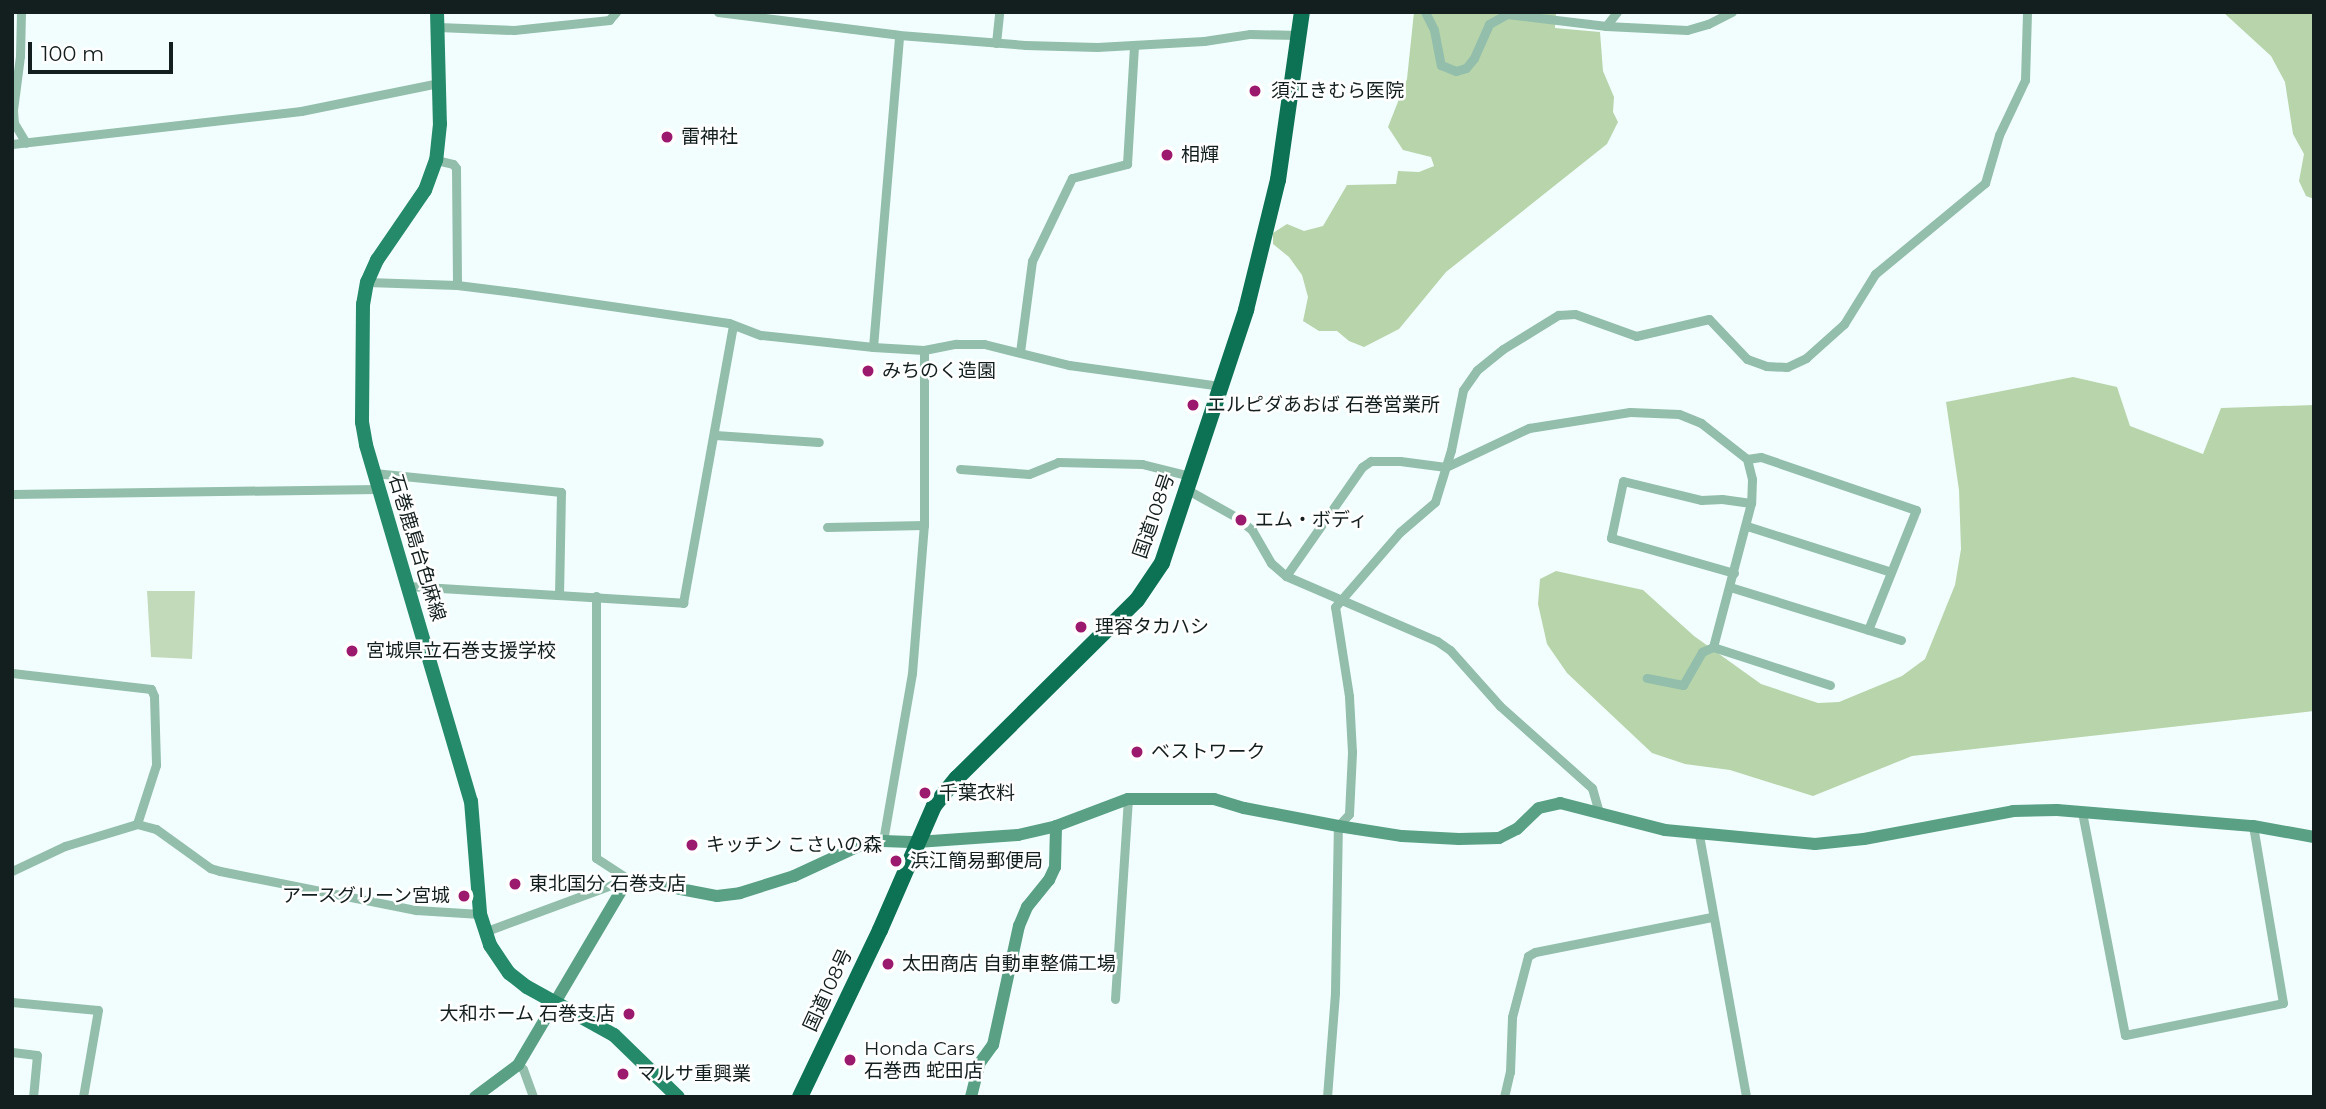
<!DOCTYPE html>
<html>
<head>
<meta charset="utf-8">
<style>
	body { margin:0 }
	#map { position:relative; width:2326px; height:1109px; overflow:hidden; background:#f2fefe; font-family:Montserrat,"Noto Sans JP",sans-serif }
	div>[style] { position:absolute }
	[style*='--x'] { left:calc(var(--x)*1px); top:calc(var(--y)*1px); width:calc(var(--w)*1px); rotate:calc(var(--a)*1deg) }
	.green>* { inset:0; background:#c3daba }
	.forest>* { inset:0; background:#b7d4ab }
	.street>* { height:9px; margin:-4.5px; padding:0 4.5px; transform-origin:4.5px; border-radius:4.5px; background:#92beab }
	.secondary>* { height:12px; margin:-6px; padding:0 6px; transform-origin:6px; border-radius:6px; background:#59a084 }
	.primary>* { height:14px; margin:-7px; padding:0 7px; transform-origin:7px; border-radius:7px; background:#258a69 }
	.highway>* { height:16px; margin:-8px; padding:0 8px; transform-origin:8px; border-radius:8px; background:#0d7254 }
	.dots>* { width:19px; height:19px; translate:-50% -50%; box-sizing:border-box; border:4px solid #fff; border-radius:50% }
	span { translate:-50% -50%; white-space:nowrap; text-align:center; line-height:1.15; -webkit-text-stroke:5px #fff; paint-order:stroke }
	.poi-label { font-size:19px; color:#131e1e }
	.left { translate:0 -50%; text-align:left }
	.right { translate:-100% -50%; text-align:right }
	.street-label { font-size:19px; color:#131e1e }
	.frame { position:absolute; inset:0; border:14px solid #131e1e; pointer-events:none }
	.scale { position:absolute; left:28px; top:42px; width:145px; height:32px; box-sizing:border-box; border:4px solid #131e1e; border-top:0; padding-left:9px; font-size:21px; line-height:24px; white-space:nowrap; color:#131e1e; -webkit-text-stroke:5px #fff; paint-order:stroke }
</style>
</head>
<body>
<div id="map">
	<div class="green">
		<i style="clip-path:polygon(147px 591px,195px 591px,192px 659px,151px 657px)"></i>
	</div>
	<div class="forest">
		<i style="clip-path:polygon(1414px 12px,1556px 12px,1555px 28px,1600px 32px,1603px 71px,1614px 97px,1613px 112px,1618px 122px,1607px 144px,1446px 272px,1399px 329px,1364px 347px,1349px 341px,1337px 331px,1319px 331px,1303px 321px,1308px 297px,1302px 275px,1289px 257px,1273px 244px,1273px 233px,1287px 224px,1304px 231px,1323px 226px,1347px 185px,1396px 184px,1398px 171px,1419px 172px,1434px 166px,1431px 157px,1403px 150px,1388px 127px,1407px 79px)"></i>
		<i style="clip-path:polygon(2223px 12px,2314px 12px,2314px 199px,2306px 196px,2299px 181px,2304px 154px,2293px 134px,2285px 82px,2271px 56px)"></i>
		<i style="clip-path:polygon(2073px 377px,2117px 387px,2130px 426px,2203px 454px,2221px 408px,2314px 405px,2314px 711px,1912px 756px,1813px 796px,1730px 770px,1685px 764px,1652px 753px,1567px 673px,1547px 644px,1538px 604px,1540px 579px,1556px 571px,1643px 590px,1694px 636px,1761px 684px,1818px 703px,1839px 702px,1902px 676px,1925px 659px,1955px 585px,1961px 549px,1959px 490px,1946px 402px)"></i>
	</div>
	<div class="street">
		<i style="--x:21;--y:12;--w:44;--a:91.3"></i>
		<i style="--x:20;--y:56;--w:54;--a:97.4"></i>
		<i style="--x:13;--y:110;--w:13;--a:86"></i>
		<i style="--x:14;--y:123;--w:23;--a:59"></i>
		<i style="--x:718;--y:12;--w:182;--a:7.2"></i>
		<i style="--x:899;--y:35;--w:126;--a:4.5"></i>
		<i style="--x:1025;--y:45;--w:72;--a:1.6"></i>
		<i style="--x:1097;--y:47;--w:107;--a:-3.2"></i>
		<i style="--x:1204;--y:41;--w:47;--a:-8.7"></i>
		<i style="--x:1250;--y:34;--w:50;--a:1.1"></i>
		<i style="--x:1425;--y:12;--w:20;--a:63"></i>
		<i style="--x:1434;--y:30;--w:36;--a:79"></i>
		<i style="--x:1441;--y:65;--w:16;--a:22"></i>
		<i style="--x:1456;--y:71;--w:10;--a:-17"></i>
		<i style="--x:1466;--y:68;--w:13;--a:-51"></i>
		<i style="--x:1474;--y:58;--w:37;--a:-66"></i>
		<i style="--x:1489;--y:24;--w:21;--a:-29"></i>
		<i style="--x:1507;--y:14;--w:100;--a:6.9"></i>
		<i style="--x:1606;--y:26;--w:81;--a:2.8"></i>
		<i style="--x:1687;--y:30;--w:22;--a:-16"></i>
		<i style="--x:1708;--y:24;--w:27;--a:-27"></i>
		<i style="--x:1606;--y:26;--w:18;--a:-52"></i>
		<i style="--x:438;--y:27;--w:76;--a:2.3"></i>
		<i style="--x:514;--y:30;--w:96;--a:-6"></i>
		<i style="--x:609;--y:20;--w:11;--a:-49"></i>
		<i style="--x:996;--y:43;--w:31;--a:-84"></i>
		<i style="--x:12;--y:144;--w:291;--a:-6.5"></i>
		<i style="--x:301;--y:111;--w:141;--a:-11.5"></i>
		<i style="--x:436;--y:160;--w:17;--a:13"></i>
		<i style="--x:453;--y:164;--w:5;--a:53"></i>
		<i style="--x:456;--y:168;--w:117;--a:89.5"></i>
		<i style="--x:367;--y:282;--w:90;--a:1.9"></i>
		<i style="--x:457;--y:285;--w:57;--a:7"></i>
		<i style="--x:514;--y:292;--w:217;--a:8.2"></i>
		<i style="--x:729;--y:323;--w:34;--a:21"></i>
		<i style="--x:761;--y:335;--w:113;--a:6.1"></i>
		<i style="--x:873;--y:347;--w:51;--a:3.4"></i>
		<i style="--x:924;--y:350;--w:33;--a:-11"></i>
		<i style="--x:956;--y:344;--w:28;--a:0"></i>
		<i style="--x:984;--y:344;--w:88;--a:13.9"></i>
		<i style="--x:1069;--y:365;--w:152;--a:7.9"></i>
		<i style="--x:873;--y:347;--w:313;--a:-85.2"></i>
		<i style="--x:1020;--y:352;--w:92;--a:-82.5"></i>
		<i style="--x:1032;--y:261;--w:92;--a:-64.3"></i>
		<i style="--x:1072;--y:178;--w:57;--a:-14.3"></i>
		<i style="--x:1127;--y:164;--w:119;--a:-86.6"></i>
		<i style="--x:715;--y:435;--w:104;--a:3.9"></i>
		<i style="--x:1747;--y:459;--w:14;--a:-8"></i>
		<i style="--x:1761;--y:457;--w:164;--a:18.9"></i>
		<i style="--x:1916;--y:510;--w:129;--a:111.8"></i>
		<i style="--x:960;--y:469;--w:69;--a:4.1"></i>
		<i style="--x:1029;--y:474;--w:31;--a:-22"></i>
		<i style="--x:1058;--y:462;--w:84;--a:1.4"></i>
		<i style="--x:1142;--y:464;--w:49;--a:14"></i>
		<i style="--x:374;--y:473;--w:188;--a:5.8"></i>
		<i style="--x:561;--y:492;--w:102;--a:91.1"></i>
		<i style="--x:1186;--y:489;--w:57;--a:29.2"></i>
		<i style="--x:1236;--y:517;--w:21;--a:39"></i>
		<i style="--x:1252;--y:530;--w:38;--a:60"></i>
		<i style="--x:1271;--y:563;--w:20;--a:41"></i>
		<i style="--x:1286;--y:576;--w:164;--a:23.3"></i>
		<i style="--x:1437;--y:641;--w:16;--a:35"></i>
		<i style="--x:1450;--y:650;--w:75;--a:48.2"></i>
		<i style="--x:1500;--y:706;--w:123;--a:41.7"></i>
		<i style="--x:1592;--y:788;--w:25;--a:74"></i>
		<i style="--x:12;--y:494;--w:366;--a:-0.8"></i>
		<i style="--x:1747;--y:526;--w:151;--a:17.7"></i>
		<i style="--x:827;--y:527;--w:97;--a:-1.2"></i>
		<i style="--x:1734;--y:573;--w:128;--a:-164.1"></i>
		<i style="--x:1611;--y:538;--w:58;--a:-78.1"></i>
		<i style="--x:1623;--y:481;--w:80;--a:13.7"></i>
		<i style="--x:1701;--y:500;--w:21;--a:-3"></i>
		<i style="--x:1722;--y:499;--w:29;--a:8"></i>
		<i style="--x:1286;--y:576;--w:133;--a:-55.1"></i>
		<i style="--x:1362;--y:467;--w:11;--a:-34"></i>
		<i style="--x:1371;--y:461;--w:29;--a:0"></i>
		<i style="--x:1400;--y:461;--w:46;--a:7.4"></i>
		<i style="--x:1446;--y:467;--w:92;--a:-25.2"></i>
		<i style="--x:1529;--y:428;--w:102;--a:-9"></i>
		<i style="--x:1630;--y:412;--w:49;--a:2.3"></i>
		<i style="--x:1679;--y:414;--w:24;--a:22"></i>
		<i style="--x:1701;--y:423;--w:58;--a:38"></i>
		<i style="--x:1747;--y:459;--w:21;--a:76"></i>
		<i style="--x:1752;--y:479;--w:24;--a:92"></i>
		<i style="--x:1751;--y:503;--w:149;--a:104.8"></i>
		<i style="--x:1713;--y:647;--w:12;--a:156"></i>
		<i style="--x:1702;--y:652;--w:38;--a:120"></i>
		<i style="--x:1683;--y:685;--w:37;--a:-169"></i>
		<i style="--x:408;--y:586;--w:276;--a:3.5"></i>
		<i style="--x:683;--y:603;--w:282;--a:-79.8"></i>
		<i style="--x:1730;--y:587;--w:179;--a:17.2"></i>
		<i style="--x:596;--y:596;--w:262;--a:90"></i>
		<i style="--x:596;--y:858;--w:38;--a:33"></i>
		<i style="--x:1713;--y:647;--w:123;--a:18"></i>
		<i style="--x:12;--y:673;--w:140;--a:6.6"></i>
		<i style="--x:151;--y:689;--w:8;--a:67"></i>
		<i style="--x:154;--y:696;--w:69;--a:88.3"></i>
		<i style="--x:156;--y:765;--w:62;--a:107.9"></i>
		<i style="--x:2082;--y:812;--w:227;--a:79.1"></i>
		<i style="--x:2125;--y:1035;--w:161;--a:-11.4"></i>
		<i style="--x:2283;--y:1003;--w:180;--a:-99.6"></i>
		<i style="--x:1699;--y:835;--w:266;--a:79.8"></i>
		<i style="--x:883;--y:841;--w:170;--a:-80.2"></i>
		<i style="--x:912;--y:673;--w:148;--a:-85.4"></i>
		<i style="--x:924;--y:525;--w:175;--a:-90"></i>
		<i style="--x:12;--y:871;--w:59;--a:-25.3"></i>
		<i style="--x:65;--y:846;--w:75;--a:-17"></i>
		<i style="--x:137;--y:824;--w:20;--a:15"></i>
		<i style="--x:156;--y:829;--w:67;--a:35.8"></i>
		<i style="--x:210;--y:868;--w:10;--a:17"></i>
		<i style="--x:220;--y:871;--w:200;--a:11.3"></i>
		<i style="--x:416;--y:910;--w:64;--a:3.6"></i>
		<i style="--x:484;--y:932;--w:153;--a:-20.3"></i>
		<i style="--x:1115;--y:999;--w:200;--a:-86.3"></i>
		<i style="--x:12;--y:1002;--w:86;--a:5.3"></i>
		<i style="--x:98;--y:1010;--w:88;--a:99.8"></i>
		<i style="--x:12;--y:1052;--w:25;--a:7"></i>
		<i style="--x:37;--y:1055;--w:42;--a:95.4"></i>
		<i style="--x:518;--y:1065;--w:6;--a:39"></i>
		<i style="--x:523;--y:1069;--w:30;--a:70"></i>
		<i style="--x:1327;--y:1097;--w:105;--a:-85.6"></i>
		<i style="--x:1335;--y:992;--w:166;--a:-89"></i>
		<i style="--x:1338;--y:826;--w:16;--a:-47"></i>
		<i style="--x:1349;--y:814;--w:62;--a:-87.2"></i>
		<i style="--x:1352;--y:752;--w:56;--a:-93.1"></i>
		<i style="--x:1349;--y:696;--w:90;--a:-98.9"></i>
		<i style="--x:1335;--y:607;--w:99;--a:-49.1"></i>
		<i style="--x:1400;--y:532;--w:46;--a:-40.6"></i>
		<i style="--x:1435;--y:502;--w:54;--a:-72.9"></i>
		<i style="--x:1451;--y:450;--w:61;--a:-78.7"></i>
		<i style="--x:1463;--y:390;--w:24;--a:-55"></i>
		<i style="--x:1477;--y:370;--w:33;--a:-39"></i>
		<i style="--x:1503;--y:349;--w:65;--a:-31.7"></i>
		<i style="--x:1558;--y:315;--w:17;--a:-3"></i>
		<i style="--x:1575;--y:314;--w:65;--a:19.8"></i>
		<i style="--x:1636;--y:336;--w:75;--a:-13.1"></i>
		<i style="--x:1709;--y:319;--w:55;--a:46.5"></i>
		<i style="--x:1747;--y:359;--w:20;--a:20"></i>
		<i style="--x:1766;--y:366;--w:21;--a:3"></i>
		<i style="--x:1787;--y:367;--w:21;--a:-25"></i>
		<i style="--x:1806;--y:358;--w:51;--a:-41.8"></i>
		<i style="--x:1844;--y:324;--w:59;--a:-58.2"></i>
		<i style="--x:1875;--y:274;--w:143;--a:-39.6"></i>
		<i style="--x:1985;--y:183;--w:50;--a:-73.7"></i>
		<i style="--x:1999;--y:135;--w:61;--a:-64.7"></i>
		<i style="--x:2025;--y:80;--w:68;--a:-88.3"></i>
		<i style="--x:1504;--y:1097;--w:26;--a:-77"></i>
		<i style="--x:1510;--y:1072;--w:55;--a:-87.9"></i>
		<i style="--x:1512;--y:1017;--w:63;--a:-75.3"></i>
		<i style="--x:1528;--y:956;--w:8;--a:-30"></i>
		<i style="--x:1535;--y:952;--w:180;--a:-11.2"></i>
	</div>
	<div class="secondary">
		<i style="--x:475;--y:1097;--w:54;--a:-36.7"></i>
		<i style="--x:518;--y:1065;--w:216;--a:-59.4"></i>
		<i style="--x:628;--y:879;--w:91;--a:10.8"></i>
		<i style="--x:717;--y:896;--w:23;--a:-7"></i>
		<i style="--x:740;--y:893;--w:57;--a:-17.5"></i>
		<i style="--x:794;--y:876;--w:72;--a:-24.8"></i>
		<i style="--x:859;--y:846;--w:25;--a:-12"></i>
		<i style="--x:883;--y:841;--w:34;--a:2"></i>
		<i style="--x:917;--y:842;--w:101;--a:-4"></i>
		<i style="--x:1018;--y:835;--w:39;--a:-13"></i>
		<i style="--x:971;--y:1097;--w:34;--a:-76"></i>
		<i style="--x:979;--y:1064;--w:24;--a:-54"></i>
		<i style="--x:993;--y:1045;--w:122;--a:-77.7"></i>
		<i style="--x:1019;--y:926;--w:21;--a:-67"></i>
		<i style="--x:1027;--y:907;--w:35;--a:-51"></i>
		<i style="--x:1049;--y:880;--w:14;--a:-65"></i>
		<i style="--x:1055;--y:867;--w:41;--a:-88.6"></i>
		<i style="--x:1056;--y:826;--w:77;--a:-20.6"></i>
		<i style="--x:1128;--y:799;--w:86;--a:0"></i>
		<i style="--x:1214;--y:799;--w:31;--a:17"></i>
		<i style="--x:1244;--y:808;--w:96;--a:10.8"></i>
		<i style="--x:1338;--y:826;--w:65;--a:8.9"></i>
		<i style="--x:1402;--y:836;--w:57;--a:3"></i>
		<i style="--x:1459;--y:839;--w:40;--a:-1.4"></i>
		<i style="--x:1499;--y:838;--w:20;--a:-27"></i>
		<i style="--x:1517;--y:829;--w:30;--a:-44"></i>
		<i style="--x:1539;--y:808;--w:22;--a:-13"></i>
		<i style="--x:1560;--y:803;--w:108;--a:14.4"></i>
		<i style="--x:1665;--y:830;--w:151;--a:5.3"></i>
		<i style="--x:1815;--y:844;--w:49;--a:-5.8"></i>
		<i style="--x:1864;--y:839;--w:152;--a:-10.6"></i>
		<i style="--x:2013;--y:811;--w:44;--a:-1.3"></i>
		<i style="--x:2057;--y:810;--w:197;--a:4.7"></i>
		<i style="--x:2253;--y:826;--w:62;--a:10.2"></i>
	</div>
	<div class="primary">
		<i style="--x:437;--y:12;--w:112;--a:88.5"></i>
		<i style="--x:440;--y:124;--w:36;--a:96"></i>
		<i style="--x:436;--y:160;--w:32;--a:110"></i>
		<i style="--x:425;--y:190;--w:85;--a:124.4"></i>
		<i style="--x:377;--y:260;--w:24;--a:114"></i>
		<i style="--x:367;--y:282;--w:22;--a:100"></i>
		<i style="--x:363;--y:304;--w:118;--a:90.5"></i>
		<i style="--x:362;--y:422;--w:23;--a:80"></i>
		<i style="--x:366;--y:445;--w:371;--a:73.6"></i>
		<i style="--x:471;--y:801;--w:113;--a:85.4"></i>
		<i style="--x:480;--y:914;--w:33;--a:72"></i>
		<i style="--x:490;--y:945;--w:34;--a:56"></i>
		<i style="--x:509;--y:973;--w:23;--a:38"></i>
		<i style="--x:527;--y:987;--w:99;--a:28.9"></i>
		<i style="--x:614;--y:1035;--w:89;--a:44.1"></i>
	</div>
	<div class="highway">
		<i style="--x:800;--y:1097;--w:185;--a:-64.4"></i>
		<i style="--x:880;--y:930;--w:135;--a:-66.5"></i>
		<i style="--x:934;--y:806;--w:36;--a:-51"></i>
		<i style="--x:957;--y:778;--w:253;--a:-44.7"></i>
		<i style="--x:1137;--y:600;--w:45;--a:-56"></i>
		<i style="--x:1162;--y:563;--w:267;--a:-71.6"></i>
		<i style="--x:1246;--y:310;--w:134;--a:-76.2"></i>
		<i style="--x:1278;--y:180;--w:170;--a:-81.9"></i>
	</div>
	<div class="dots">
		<i style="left:1255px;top:91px;background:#9c1a6e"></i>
		<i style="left:667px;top:137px;background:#9c1a6e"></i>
		<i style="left:1167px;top:155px;background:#9c1a6e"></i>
		<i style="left:868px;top:371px;background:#9c1a6e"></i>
		<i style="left:1193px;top:405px;background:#9c1a6e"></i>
		<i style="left:1241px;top:520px;background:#9c1a6e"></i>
		<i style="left:1081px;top:627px;background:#9c1a6e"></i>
		<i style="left:352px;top:651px;background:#9c1a6e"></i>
		<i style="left:1137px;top:752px;background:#9c1a6e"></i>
		<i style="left:925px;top:793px;background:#9c1a6e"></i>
		<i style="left:692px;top:845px;background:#9c1a6e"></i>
		<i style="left:896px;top:861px;background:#9c1a6e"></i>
		<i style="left:515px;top:884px;background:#9c1a6e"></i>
		<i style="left:464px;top:896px;background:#9c1a6e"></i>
		<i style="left:888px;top:964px;background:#9c1a6e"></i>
		<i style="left:629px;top:1014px;background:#9c1a6e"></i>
		<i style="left:850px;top:1060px;background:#9c1a6e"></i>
		<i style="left:623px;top:1074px;background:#9c1a6e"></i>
	</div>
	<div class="poi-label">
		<span class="left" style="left:1271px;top:91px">須江きむら医院</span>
		<span class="left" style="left:681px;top:137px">雷神社</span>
		<span class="left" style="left:1181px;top:155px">相輝</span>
		<span class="left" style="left:882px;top:371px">みちのく造園</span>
		<span class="left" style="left:1207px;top:405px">エルピダあおば 石巻営業所</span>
		<span class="left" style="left:1255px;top:520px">エム・ボディ</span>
		<span class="left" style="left:1095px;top:627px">理容タカハシ</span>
		<span class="left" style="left:366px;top:651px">宮城県立石巻支援学校</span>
		<span class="left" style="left:1151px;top:752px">ベストワーク</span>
		<span class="left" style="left:939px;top:793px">千葉衣料</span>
		<span class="left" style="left:706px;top:845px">キッチン こさいの森</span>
		<span class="left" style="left:910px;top:861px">浜江簡易郵便局</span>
		<span class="left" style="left:529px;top:884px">東北国分 石巻支店</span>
		<span class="right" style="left:450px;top:896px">アースグリーン宮城</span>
		<span class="left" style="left:902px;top:964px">太田商店 自動車整備工場</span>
		<span class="right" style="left:615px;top:1014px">大和ホーム 石巻支店</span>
		<span class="left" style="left:864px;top:1060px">Honda Cars<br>石巻西 蛇田店</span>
		<span class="left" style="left:637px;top:1074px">マルサ重興業</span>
	</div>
	<div class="street-label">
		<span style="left:1154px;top:516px;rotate:-71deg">国道108号</span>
		<span style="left:417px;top:548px;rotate:73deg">石巻鹿島台色麻線</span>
		<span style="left:828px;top:990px;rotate:-65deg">国道108号</span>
	</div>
	<div class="frame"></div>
	<div class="scale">100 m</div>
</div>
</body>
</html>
